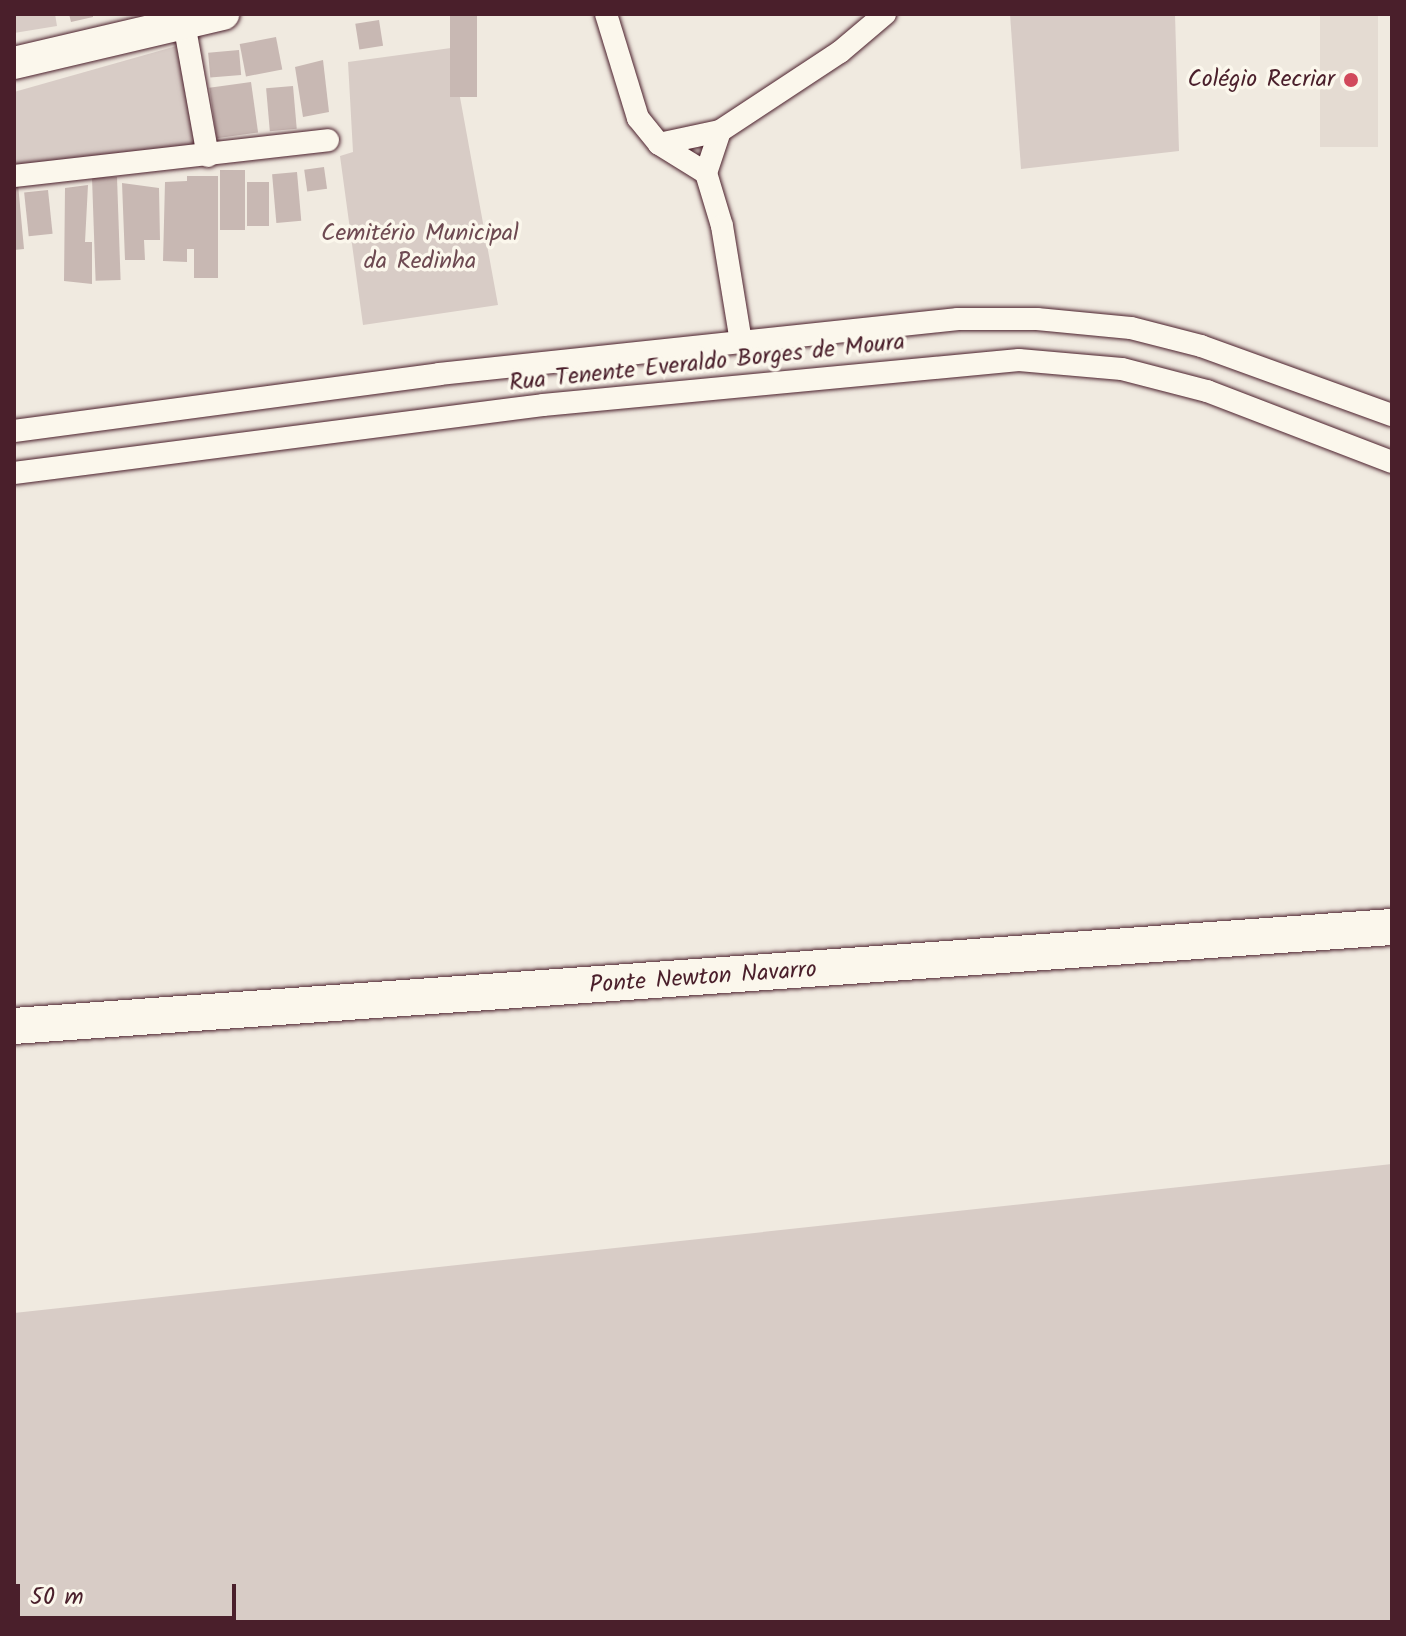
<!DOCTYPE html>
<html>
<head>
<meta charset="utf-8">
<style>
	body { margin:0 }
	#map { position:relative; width:1406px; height:1636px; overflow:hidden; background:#f0eae0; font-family:Kalam,sans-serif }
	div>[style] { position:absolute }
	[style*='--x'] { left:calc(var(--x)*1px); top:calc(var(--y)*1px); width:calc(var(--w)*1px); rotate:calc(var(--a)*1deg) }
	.built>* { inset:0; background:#e4dbd2; transform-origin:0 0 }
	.green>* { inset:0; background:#d8ccc6 }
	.building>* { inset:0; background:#c8b8b3; transform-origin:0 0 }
	.roads { filter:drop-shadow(0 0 2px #4a1f2b) drop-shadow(0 0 2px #4a1f2b) }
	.street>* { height:22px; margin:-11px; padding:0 11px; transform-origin:11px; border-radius:11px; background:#fbf7ec }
	.secondary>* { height:32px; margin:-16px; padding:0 16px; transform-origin:16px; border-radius:16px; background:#fbf7ec }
	.primary>* { height:36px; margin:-18px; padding:0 18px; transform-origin:18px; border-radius:18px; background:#fbf7ec }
	.dots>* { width:22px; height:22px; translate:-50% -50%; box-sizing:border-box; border:4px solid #fbf7ec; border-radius:50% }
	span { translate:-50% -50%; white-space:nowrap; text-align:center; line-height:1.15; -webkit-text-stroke:7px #fbf7ec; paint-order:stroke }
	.poi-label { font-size:24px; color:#4a1f2b }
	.right { translate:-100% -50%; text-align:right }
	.park-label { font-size:24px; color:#6e4a52 }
	.street-label { font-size:24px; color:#4a1f2b }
	.frame { position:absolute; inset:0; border:16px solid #4a1f2b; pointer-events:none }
	.scale { position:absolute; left:16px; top:1584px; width:220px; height:36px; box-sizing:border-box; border:4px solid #4a1f2b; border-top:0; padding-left:10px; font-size:24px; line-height:28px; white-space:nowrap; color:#4a1f2b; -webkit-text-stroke:6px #fbf7ec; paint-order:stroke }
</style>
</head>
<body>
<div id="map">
	<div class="built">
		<i style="left:1320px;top:14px;width:58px;height:133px"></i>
	</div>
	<div class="green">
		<i style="clip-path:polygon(14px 14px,55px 14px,57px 26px,14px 33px)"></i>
		<i style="clip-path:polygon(1010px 14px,1175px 14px,1179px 151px,1021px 169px)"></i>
		<i style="clip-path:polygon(180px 45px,199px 144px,14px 169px,14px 92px)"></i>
		<i style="clip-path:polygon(451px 48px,498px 305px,363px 325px,340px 156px,353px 152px,348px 62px)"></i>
		<i style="clip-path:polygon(1392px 1164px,1392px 1622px,14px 1622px,14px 1313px)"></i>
	</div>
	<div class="building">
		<i style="clip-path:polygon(69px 14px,93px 14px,93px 17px,71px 22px)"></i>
		<i style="left:450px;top:14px;width:27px;height:83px"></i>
		<i style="left:379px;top:20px;width:26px;height:24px;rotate:81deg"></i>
		<i style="left:276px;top:37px;width:33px;height:37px;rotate:79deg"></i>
		<i style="left:239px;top:50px;width:25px;height:31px;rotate:85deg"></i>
		<i style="clip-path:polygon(323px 60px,329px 112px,303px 117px,295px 67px)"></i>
		<i style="left:251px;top:82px;width:51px;height:42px;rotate:82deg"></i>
		<i style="left:293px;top:86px;width:43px;height:27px;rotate:85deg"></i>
		<i style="left:324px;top:167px;width:22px;height:20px;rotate:82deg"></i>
		<i style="left:220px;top:170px;width:25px;height:60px"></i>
		<i style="left:297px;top:172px;width:49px;height:25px;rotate:85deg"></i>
		<i style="clip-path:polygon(187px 176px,218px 176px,218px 278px,194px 278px,194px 249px,187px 249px,187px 262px,163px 261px,165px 182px,187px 181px)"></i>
		<i style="left:117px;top:177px;width:103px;height:25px;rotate:88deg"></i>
		<i style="left:247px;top:182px;width:22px;height:44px"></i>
		<i style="clip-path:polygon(122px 183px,159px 188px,160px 240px,144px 240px,145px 260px,125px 260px)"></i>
		<i style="clip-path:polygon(18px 184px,24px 249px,14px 250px,14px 185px)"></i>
		<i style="clip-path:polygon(88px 185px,85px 242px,92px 242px,92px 284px,64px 281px,65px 188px)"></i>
		<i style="left:48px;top:190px;width:44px;height:24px;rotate:84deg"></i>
	</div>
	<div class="roads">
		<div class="street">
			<i style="--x:606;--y:14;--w:109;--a:72.9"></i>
			<i style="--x:638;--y:118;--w:33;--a:51"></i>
			<i style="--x:659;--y:144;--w:55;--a:31.7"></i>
			<i style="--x:184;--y:23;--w:135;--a:79.8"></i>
			<i style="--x:720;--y:131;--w:44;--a:108.4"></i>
			<i style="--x:706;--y:173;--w:55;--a:73.2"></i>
			<i style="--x:722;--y:226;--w:118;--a:80.7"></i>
			<i style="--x:659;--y:144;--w:62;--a:-12"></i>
			<i style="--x:720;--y:131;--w:144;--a:-33.4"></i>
			<i style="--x:840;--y:52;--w:59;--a:-40.2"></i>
			<i style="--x:14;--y:176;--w:316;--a:-6.5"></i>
			<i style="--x:14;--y:431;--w:429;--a:-7.6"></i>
			<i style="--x:439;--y:374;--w:522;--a:-6.05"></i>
			<i style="--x:958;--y:319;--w:79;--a:0"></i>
			<i style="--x:1037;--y:319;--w:94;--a:5.5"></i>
			<i style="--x:1131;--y:328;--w:72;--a:14.4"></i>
			<i style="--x:1201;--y:346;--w:203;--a:19.9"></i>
			<i style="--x:14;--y:473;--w:533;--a:-7.32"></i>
			<i style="--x:543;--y:405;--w:478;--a:-5.4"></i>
			<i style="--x:1019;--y:360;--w:103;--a:5"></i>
			<i style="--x:1122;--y:369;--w:88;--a:14.5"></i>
			<i style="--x:1207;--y:391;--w:198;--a:21"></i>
		</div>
		<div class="secondary">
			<i style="--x:14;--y:63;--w:215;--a:-13.2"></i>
		</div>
		<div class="primary">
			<i style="--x:14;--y:1026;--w:1382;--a:-4.11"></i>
		</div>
	</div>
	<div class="dots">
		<i style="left:1351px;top:80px;background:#d1495b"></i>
	</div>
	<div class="poi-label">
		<span class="right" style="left:1335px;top:80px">Colégio Recriar</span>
	</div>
	<div class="park-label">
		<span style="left:420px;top:248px">Cemitério Municipal<br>da Redinha</span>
	</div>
	<div class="street-label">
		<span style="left:707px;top:363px;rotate:-6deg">Rua Tenente Everaldo Borges de Moura</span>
		<span style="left:703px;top:978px;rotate:-4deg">Ponte Newton Navarro</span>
	</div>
	<div class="frame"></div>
	<div class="scale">50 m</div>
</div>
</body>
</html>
